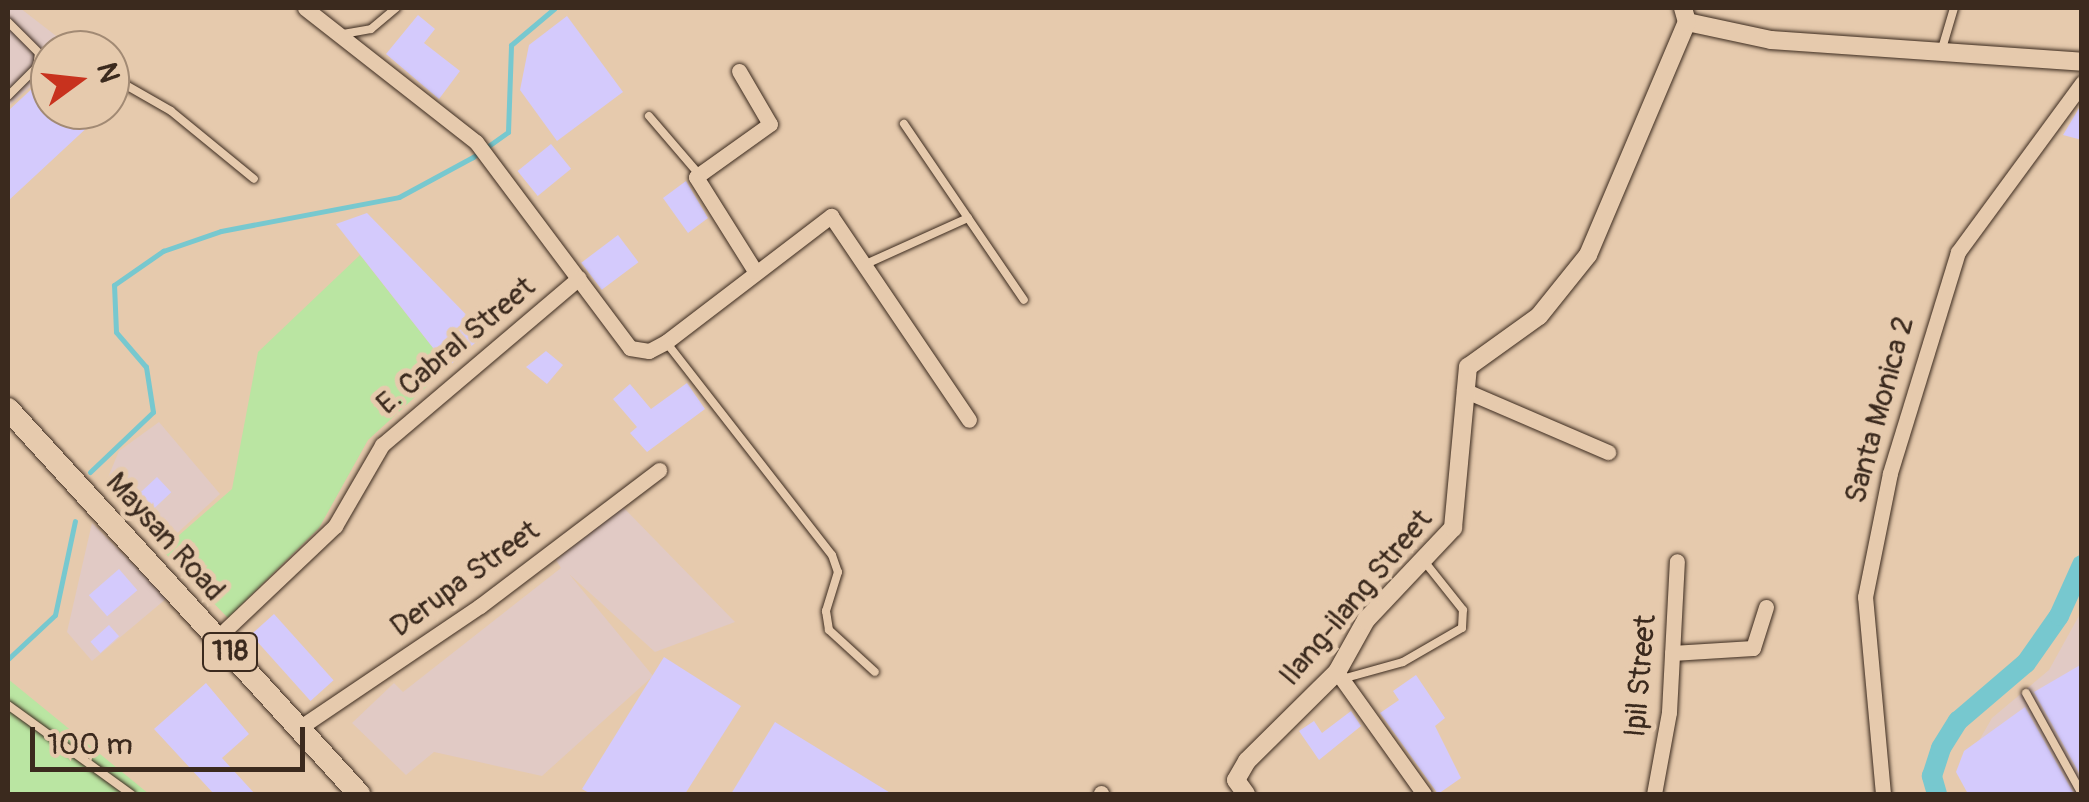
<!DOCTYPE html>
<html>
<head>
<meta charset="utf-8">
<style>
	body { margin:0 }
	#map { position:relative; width:2089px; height:802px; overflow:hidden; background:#e6caad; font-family:Pangolin,sans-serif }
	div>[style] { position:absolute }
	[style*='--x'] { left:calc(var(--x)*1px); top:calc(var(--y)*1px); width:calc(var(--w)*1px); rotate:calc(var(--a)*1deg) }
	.built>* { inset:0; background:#e1cac5 }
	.green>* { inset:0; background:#bae5a2 }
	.stream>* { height:5px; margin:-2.5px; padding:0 2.5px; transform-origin:2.5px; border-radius:2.5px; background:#77c8cf }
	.canal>* { height:20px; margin:-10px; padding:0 10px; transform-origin:10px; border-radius:10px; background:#77c8cf }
	.building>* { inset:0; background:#d4cafc; transform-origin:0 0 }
	.roads { filter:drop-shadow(0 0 2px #3b2a1e) drop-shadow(0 0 2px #3b2a1e) }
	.service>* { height:8px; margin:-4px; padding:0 4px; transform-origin:4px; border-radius:4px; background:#e6caad }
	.minor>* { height:15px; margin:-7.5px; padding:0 7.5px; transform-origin:7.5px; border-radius:7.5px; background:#e6caad }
	.tertiary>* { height:18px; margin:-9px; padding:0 9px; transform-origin:9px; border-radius:9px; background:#e6caad }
	.primary>* { height:22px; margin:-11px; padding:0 11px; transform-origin:11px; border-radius:11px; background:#e6caad }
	span { translate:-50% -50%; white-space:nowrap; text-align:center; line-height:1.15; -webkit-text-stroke:10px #e6caad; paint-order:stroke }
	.shield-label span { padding:2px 8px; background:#e6caad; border:2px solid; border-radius:8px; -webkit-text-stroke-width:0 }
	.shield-label { font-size:28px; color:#3b2a1e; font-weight:700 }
	.street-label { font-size:30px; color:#3b2a1e }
	.frame { position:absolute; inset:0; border:10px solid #3b2a1e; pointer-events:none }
	.north { position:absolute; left:30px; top:30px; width:100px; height:100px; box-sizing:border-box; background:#e6caad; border:2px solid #a28a74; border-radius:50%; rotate:75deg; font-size:28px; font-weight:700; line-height:40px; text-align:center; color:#3b2a1e }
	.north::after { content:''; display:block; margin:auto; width:35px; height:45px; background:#c8321e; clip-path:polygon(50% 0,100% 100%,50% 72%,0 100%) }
	.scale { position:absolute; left:30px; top:727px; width:275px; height:45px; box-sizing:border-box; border:5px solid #3b2a1e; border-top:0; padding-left:12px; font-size:30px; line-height:35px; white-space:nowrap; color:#3b2a1e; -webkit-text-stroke:8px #e6caad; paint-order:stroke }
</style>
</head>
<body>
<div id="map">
	<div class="built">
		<i style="clip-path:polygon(8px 8px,20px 8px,73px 49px,50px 50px,50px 69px,8px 107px)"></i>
		<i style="clip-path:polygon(159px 422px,220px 494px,161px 548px,104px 487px,119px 451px)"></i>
		<i style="clip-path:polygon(622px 506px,735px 622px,655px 652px,569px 574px,653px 676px,542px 776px,434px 752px,406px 775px,352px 723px,394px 683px,403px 692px,561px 568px,556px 560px)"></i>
		<i style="clip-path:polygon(92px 523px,167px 598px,92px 661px,67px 632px)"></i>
		<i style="clip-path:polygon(2081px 612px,2081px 794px,1969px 794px,1968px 760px,1992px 718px,2049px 670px)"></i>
	</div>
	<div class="green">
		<i style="clip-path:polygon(360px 255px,448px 367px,368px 440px,319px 528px,228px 618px,162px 550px,232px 489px,258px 352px)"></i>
		<i style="clip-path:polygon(8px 679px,149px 794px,8px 794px)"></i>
	</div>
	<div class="stream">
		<i style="--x:90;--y:472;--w:87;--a:-43.6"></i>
		<i style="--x:153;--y:412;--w:46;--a:-98.8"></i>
		<i style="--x:146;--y:367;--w:46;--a:-130.6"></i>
		<i style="--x:116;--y:332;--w:47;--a:-92.4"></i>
		<i style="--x:114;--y:285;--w:60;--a:-34.8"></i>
		<i style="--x:163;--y:251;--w:61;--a:-19"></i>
		<i style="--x:221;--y:231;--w:181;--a:-10.8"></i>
		<i style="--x:399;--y:197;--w:84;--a:-28.4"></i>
		<i style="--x:473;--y:157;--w:43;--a:-35.5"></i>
		<i style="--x:508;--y:132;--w:87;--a:-88"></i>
		<i style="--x:511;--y:45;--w:57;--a:-40.1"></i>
		<i style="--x:8;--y:659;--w:64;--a:-43.1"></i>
		<i style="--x:55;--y:615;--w:96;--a:-78"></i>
	</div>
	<div class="canal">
		<i style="--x:1937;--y:794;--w:19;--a:-106"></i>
		<i style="--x:1932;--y:776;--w:29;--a:-72"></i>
		<i style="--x:1941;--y:748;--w:32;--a:-58"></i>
		<i style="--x:1958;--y:721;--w:89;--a:-40.5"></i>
		<i style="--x:2026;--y:663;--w:57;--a:-54.9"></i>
		<i style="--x:2059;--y:616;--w:56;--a:-65.7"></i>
	</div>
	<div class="building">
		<i style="clip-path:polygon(418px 15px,435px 29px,424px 43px,460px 71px,439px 99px,386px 54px)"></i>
		<i style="clip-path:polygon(567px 16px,623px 92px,557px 141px,520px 90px,529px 45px)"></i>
		<i style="clip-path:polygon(50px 72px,50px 110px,106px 110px,8px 201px,8px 111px)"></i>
		<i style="clip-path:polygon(2082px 103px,2082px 140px,2063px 135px)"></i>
		<i style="left:551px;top:144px;width:32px;height:43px;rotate:51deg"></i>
		<i style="clip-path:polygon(686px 181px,708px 218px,688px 233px,663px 198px)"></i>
		<i style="clip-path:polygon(367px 213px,485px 334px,448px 367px,336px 224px)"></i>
		<i style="left:618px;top:235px;width:34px;height:46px;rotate:53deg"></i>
		<i style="clip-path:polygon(546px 351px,563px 365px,547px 384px,526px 367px)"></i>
		<i style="clip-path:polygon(687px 383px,705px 409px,647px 452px,630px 433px,637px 427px,613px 399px,630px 384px,651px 409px)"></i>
		<i style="left:157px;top:477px;width:21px;height:37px;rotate:47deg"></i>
		<i style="left:119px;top:569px;width:28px;height:40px;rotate:49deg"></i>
		<i style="left:274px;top:614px;width:89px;height:31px;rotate:48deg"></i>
		<i style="left:109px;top:625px;width:15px;height:25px;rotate:48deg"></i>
		<i style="clip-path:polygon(664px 657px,741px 706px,685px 794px,591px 794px,582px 789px)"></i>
		<i style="clip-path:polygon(2082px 664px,2082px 778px,2034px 692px)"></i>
		<i style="clip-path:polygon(1416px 675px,1445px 718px,1435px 726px,1461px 778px,1438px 794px,1380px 713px,1399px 700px,1393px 691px)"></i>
		<i style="clip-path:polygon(206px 683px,249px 734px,222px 758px,255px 794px,214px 794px,154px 729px)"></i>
		<i style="clip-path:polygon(2025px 707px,2074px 794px,1968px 794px,1956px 772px,1964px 751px)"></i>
		<i style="clip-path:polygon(1351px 711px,1361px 726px,1319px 760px,1299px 731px,1314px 721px,1322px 733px)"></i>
		<i style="clip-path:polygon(775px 722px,892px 794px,731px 794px)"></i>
	</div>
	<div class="roads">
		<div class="service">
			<i style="--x:8;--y:22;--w:44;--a:45"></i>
			<i style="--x:39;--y:53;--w:14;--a:98"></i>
			<i style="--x:37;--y:67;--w:41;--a:135"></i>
			<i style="--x:343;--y:34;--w:28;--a:-10"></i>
			<i style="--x:371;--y:29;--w:33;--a:-40"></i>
			<i style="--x:1941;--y:52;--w:46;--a:-73.5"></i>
			<i style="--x:110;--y:76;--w:70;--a:29.8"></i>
			<i style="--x:171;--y:111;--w:107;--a:39.3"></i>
			<i style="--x:649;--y:116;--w:74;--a:49.4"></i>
			<i style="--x:968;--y:218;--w:99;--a:55.7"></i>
			<i style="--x:866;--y:264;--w:112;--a:-24.3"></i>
			<i style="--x:968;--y:218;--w:114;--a:-124.2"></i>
			<i style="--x:666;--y:342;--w:270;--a:52.1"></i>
			<i style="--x:832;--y:555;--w:18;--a:71"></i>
			<i style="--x:838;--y:572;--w:41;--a:107.1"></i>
			<i style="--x:826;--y:611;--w:19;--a:81"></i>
			<i style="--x:829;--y:630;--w:62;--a:42.4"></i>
			<i style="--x:1342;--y:679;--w:63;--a:-15.6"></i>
			<i style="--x:1403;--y:662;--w:68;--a:-30"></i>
			<i style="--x:1462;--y:628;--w:18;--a:-87"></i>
			<i style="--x:1463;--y:610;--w:63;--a:-128.5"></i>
			<i style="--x:2026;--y:693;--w:115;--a:61"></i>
			<i style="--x:8;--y:705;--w:152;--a:35.9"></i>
		</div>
		<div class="minor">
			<i style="--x:305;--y:8;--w:217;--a:38.1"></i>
			<i style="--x:476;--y:142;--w:257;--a:53.2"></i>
			<i style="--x:630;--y:348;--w:19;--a:9"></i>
			<i style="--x:649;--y:351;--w:19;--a:-28"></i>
			<i style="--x:666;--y:342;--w:208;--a:-37.4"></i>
			<i style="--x:831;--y:216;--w:246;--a:55.9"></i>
			<i style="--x:739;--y:71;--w:61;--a:59.7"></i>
			<i style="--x:770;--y:124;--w:91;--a:144.4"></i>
			<i style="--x:696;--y:177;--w:111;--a:57.9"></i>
			<i style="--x:1464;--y:390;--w:157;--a:23.3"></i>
			<i style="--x:217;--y:638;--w:163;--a:-43.5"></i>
			<i style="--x:335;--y:526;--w:94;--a:-59.9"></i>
			<i style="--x:382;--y:445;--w:258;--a:-40.3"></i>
			<i style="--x:1672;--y:653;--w:81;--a:-3.5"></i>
			<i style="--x:1753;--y:648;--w:43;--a:-72.4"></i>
			<i style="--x:1337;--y:672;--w:150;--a:54.5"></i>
			<i style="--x:299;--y:728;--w:218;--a:-34"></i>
			<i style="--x:480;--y:606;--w:225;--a:-37.2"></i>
			<i style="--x:1101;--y:794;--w:1;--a:-90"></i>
			<i style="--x:1654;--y:794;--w:83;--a:-79.6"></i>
			<i style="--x:1669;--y:712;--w:151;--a:-87"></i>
			<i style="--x:1883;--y:794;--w:198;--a:-95.2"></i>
			<i style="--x:1865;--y:597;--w:126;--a:-78.6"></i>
			<i style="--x:1890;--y:473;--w:231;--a:-72.9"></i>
			<i style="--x:1958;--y:252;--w:210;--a:-53.7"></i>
		</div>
		<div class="tertiary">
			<i style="--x:1687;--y:22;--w:86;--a:12.1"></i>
			<i style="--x:1771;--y:40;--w:312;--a:4"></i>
			<i style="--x:1246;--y:794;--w:17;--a:-126"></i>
			<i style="--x:1236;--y:780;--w:22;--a:-60"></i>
			<i style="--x:1247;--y:761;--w:127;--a:-44.7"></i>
			<i style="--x:1337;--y:672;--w:60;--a:-60.9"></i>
			<i style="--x:1366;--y:620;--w:127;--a:-46.6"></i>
			<i style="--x:1453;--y:528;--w:162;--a:-84.7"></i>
			<i style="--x:1468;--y:367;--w:87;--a:-35.7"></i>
			<i style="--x:1539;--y:316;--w:78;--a:-51.2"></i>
			<i style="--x:1588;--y:255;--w:253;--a:-67"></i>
			<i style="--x:1687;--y:22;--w:15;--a:-106"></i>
		</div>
		<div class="primary">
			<i style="--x:8;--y:409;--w:521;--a:47.64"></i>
		</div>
	</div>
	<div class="shield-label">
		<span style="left:230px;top:652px">118</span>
	</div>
	<div class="street-label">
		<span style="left:456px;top:346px;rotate:-40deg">E. Cabral Street</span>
		<span style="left:1880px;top:410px;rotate:-75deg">Santa Monica 2</span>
		<span style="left:165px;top:537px;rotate:48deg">Maysan Road</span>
		<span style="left:465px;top:579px;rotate:-36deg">Derupa Street</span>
		<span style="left:1356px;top:598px;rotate:-50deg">Ilang-ilang Street</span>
		<span style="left:1641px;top:676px;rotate:-85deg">Ipil Street</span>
	</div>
	<div class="frame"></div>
	<div class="north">N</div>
	<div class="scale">100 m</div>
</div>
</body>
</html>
